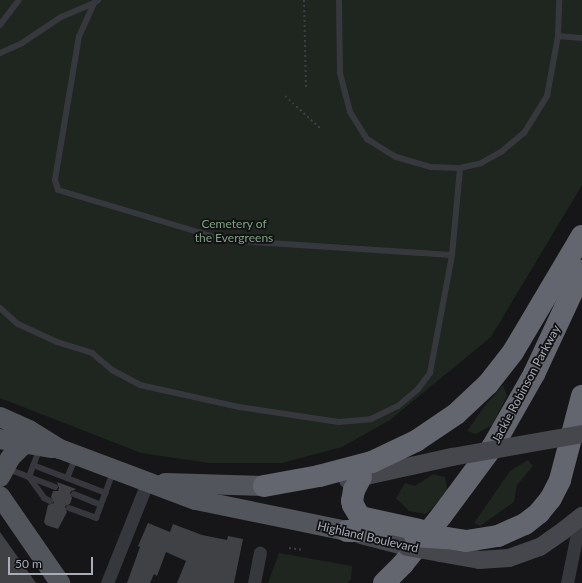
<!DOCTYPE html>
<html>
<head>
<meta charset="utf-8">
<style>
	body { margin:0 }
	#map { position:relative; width:582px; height:583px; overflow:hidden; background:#161618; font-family:Lato,sans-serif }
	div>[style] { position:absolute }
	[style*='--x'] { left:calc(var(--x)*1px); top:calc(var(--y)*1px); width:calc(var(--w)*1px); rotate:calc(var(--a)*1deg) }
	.green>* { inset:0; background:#1e261f }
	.building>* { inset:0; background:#404145 }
	.path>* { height:2px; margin-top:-1px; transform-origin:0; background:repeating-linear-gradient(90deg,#3d3f44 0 2px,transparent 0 5px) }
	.service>* { height:6px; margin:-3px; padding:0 3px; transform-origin:3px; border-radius:3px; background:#37383d }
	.minor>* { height:13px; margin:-6.5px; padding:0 6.5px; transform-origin:6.5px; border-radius:6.5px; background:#37383d }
	.secondary>* { height:18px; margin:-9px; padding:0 9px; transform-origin:9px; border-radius:9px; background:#45474d }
	.primary>* { height:20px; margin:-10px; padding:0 10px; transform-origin:10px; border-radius:10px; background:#53555c }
	.motorway>* { height:22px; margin:-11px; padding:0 11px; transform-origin:11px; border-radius:11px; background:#63666e }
	.secondary-bridge>* { height:18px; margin:-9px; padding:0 9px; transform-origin:9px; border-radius:9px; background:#45474d }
	.motorway-bridge>* { height:22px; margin:-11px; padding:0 11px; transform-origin:11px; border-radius:11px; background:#63666e }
	span { translate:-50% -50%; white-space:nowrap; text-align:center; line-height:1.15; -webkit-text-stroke:3.5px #111113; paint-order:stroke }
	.park-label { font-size:12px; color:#7fa381 }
	.street-label { font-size:12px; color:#a8adb8 }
	.scale { position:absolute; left:8px; top:557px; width:85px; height:18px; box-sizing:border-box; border:2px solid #a8adb8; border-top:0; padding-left:5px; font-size:12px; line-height:14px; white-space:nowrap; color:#a8adb8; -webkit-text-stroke:3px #111113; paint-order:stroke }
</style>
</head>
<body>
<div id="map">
	<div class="green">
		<i style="clip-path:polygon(0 0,582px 0,582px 185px,491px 337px,390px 420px,342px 447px,282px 463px,209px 463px,141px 453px,0 398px)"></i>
		<i style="clip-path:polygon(503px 385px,507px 396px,492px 425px,476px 434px,467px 431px,484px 407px)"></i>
		<i style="clip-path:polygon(528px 460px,533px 466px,517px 485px,514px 502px,480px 526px,474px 523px,510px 471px)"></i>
		<i style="clip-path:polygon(433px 474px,445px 477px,448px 493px,426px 514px,409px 511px,396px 498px,405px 483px,415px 486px)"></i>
		<i style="clip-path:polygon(279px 553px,352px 566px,351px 579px,347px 583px,268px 583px)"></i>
	</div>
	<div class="building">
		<i style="clip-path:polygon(57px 482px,76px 489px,70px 492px,72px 498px,70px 504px,65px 506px,67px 512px,58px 529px,46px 525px,44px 522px,48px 505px,54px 503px,51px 497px,53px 491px,58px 491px,59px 488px)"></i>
		<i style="clip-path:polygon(148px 523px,170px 532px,173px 524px,202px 535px,227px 540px,228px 536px,243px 539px,234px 583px,177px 583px,186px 561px,166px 552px,157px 576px,154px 574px,150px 583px,127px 583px,140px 547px,138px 546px)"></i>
		<i style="clip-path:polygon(0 532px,36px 583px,0 583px)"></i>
	</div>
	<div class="path">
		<i style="--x:304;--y:0;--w:88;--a:88.7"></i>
		<i style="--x:285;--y:96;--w:50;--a:42.6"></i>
		<i style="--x:289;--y:548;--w:15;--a:8"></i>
	</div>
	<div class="service">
		<i style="--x:98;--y:0;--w:5;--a:143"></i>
		<i style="--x:94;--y:3;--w:36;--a:114"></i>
		<i style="--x:79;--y:36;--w:146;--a:99.5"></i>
		<i style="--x:55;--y:180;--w:10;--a:73"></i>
		<i style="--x:58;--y:190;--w:174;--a:16.7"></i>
		<i style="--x:225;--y:240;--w:227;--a:3.8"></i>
		<i style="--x:339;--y:0;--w:73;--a:89.2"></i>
		<i style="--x:340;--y:73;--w:40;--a:75.6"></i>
		<i style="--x:350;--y:112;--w:32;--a:58"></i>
		<i style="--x:367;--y:139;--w:34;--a:32"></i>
		<i style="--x:396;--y:157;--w:36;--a:16"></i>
		<i style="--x:431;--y:167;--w:29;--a:2"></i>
		<i style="--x:460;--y:168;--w:22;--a:-13"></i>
		<i style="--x:481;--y:163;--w:23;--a:-29"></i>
		<i style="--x:501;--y:152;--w:30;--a:-40"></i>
		<i style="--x:524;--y:133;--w:44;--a:-58.1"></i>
		<i style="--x:547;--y:96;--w:61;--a:-79.6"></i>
		<i style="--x:558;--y:36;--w:36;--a:-88"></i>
		<i style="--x:0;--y:25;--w:31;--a:-53"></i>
		<i style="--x:558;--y:36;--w:24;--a:5"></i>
		<i style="--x:0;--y:53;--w:24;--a:-24"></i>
		<i style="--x:22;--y:43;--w:47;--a:-33.7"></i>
		<i style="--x:61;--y:17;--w:36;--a:-23"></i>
		<i style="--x:0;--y:308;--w:24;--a:42"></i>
		<i style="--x:18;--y:324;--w:43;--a:24.8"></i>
		<i style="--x:57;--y:342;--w:37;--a:17"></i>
		<i style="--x:92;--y:353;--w:26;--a:40"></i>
		<i style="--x:112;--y:370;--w:32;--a:28"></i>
		<i style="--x:140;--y:385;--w:101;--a:12.5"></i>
		<i style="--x:239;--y:407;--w:101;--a:8.5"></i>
		<i style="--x:339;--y:422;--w:32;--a:-5"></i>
		<i style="--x:371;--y:419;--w:30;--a:-26"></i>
		<i style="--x:398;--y:406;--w:26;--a:-40"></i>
		<i style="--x:418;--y:389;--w:20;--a:-53"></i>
		<i style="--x:430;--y:373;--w:120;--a:-79.4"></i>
		<i style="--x:452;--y:255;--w:87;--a:-84.7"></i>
		<i style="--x:40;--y:448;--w:31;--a:111"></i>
		<i style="--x:29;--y:477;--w:28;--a:21"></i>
		<i style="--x:33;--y:465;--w:78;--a:21"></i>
		<i style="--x:8;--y:469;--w:22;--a:21"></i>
		<i style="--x:29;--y:477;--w:26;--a:54"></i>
		<i style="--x:44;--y:498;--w:7;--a:27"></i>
		<i style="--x:67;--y:478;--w:23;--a:-67"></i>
		<i style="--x:74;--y:494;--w:29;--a:22"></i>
		<i style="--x:69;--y:508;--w:29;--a:20"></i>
		<i style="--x:96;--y:518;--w:49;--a:-69.7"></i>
	</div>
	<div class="minor">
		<i style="--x:107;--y:583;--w:108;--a:-68.2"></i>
		<i style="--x:254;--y:583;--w:31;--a:-79"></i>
		<i style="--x:567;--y:583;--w:70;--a:-78.5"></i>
	</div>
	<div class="secondary">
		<i style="--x:348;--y:480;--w:107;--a:-12.5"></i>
		<i style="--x:361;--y:535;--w:48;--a:14.6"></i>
		<i style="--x:440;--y:553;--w:40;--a:10"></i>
		<i style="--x:479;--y:560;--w:30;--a:-4"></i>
		<i style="--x:509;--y:558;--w:33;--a:-20"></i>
		<i style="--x:540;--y:547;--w:29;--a:-35"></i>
	</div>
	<div class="primary">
		<i style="--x:0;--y:417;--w:32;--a:24"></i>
		<i style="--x:29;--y:430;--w:36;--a:32"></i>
		<i style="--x:60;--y:449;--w:145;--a:20.6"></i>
		<i style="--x:196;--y:500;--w:154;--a:11.6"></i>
		<i style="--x:0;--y:439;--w:53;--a:9.8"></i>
		<i style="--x:0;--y:477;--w:21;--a:-62"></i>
		<i style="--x:10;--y:458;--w:20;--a:-45"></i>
		<i style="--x:165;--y:483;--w:99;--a:1.7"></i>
		<i style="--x:0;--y:496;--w:106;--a:55.4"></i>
	</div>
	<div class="motorway">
		<i style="--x:361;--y:477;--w:15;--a:118"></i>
		<i style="--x:354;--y:490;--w:11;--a:100"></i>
		<i style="--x:352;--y:501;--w:4;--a:76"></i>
		<i style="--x:353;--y:505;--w:14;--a:60"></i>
		<i style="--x:360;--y:517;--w:61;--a:12.2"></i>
		<i style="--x:264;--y:486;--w:56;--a:-10.3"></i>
		<i style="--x:319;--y:476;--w:55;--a:-14.8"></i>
		<i style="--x:372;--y:462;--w:49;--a:-25.5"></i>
		<i style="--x:416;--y:441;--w:48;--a:-34"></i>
		<i style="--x:456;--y:414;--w:44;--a:-43.2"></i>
		<i style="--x:488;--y:384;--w:41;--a:-52"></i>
		<i style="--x:513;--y:352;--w:135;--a:-59.3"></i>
		<i style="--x:347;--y:531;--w:35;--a:0"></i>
		<i style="--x:447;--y:538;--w:19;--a:9"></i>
		<i style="--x:466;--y:541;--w:32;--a:-9"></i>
		<i style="--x:498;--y:536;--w:30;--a:-24"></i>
		<i style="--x:525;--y:524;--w:18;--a:-38"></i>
		<i style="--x:539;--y:513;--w:19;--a:-51"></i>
		<i style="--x:551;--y:498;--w:20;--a:-63"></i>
		<i style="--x:560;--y:480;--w:87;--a:-75.3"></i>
		<i style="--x:384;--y:583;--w:27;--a:-45"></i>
		<i style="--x:403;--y:564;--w:63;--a:-51.5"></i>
		<i style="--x:442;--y:515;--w:86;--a:-53.5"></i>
		<i style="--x:493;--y:446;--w:83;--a:-60.3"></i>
		<i style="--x:534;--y:374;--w:114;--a:-65"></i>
	</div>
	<div class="secondary-bridge">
		<i style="--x:452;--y:457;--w:132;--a:-10"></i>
		<i style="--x:564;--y:530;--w:23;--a:-38"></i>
		<i style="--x:407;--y:547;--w:34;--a:10"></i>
	</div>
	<div class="motorway-bridge">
		<i style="--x:415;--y:536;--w:32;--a:4"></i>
	</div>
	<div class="park-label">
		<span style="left:234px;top:231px">Cemetery of<br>the Evergreens</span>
	</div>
	<div class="street-label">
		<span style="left:526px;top:384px;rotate:-62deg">Jackie Robinson Parkway</span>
		<span style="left:368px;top:537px;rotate:13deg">Highland Boulevard</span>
	</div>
	<div class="scale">50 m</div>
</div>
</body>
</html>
